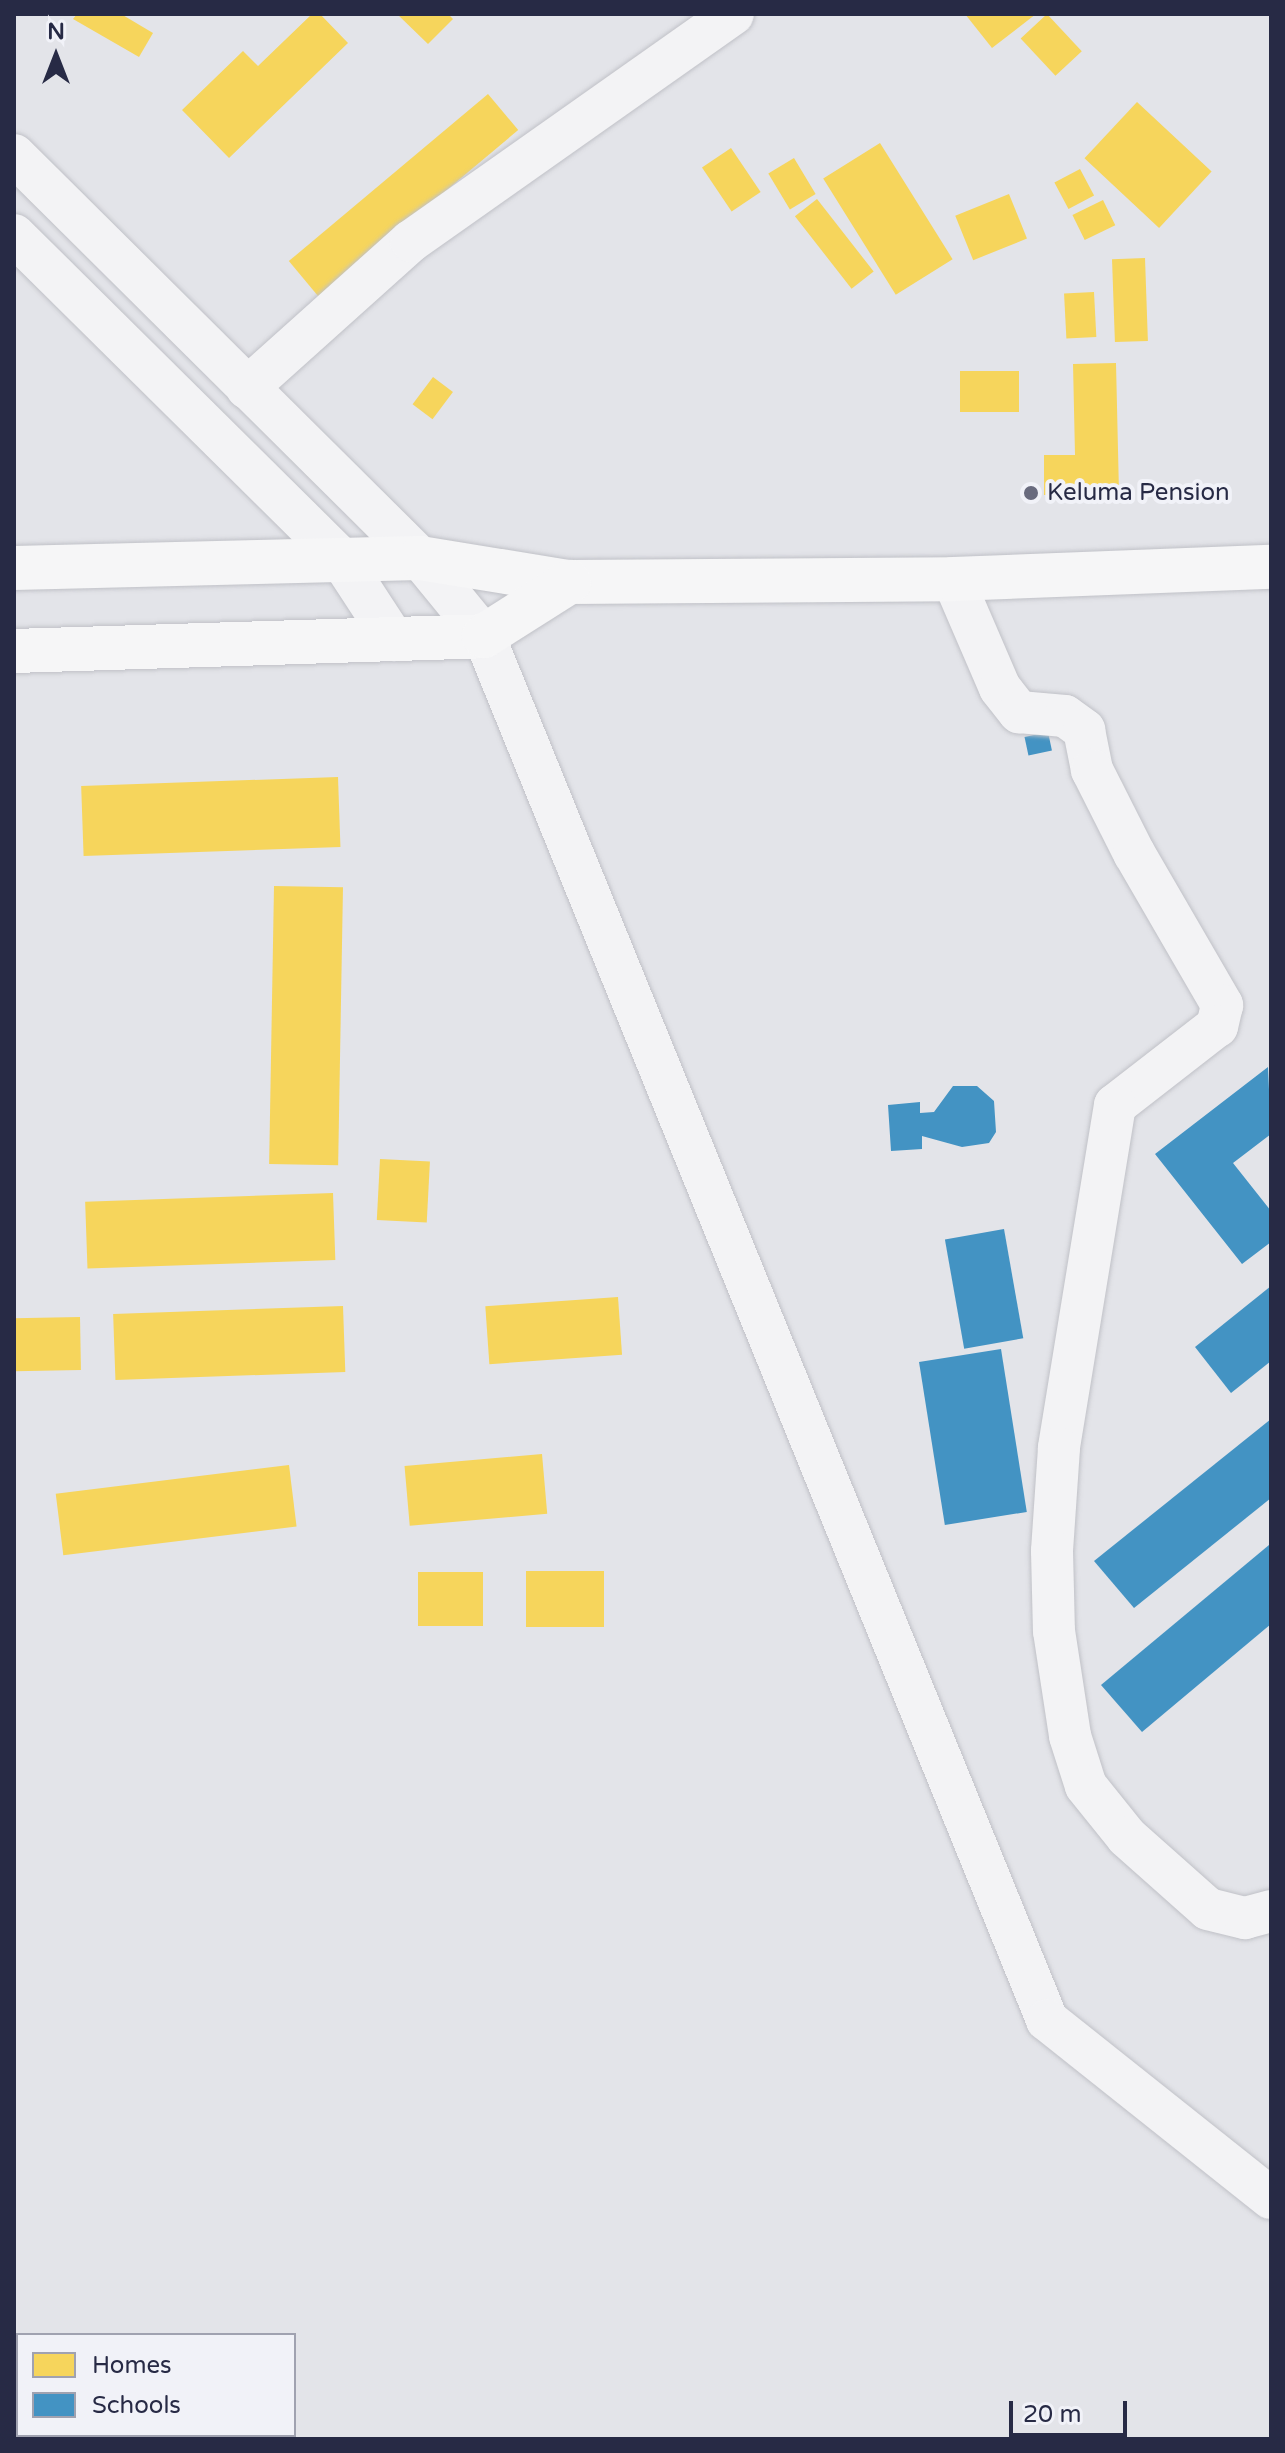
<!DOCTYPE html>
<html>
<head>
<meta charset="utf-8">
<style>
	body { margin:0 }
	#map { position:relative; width:1285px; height:2453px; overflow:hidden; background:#e3e4e9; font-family:"Varela Round",sans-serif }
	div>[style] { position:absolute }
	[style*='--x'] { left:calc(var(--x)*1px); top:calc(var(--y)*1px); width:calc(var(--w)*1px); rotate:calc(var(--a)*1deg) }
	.homes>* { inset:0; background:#f6d55c; transform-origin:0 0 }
	.schools>* { inset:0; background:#4393c3; transform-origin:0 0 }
	.roads { filter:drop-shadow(0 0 2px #c0c1c7) drop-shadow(0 0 2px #c0c1c7) }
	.minor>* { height:42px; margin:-21px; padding:0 21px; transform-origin:21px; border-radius:21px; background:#f3f3f5 }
	.major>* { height:44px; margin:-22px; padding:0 22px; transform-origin:22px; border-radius:22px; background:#f6f6f7 }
	.dots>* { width:22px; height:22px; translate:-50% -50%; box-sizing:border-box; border:4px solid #f1f2f8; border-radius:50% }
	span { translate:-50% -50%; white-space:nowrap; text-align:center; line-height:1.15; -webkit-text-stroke:8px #f1f2f8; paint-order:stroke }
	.poi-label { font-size:24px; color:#272a45 }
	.left { translate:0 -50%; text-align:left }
	.frame { position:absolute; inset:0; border:16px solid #272a45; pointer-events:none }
	.legend { position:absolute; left:16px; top:2333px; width:280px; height:104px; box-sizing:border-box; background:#f1f2f8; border:2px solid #a0a2b0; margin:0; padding:10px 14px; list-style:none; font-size:24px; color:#272a45 }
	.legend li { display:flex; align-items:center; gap:16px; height:40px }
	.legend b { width:40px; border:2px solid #a0a2b0 }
	.north { position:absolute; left:16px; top:16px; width:80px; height:80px; -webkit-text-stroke:6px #f1f2f8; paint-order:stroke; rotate:0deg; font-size:22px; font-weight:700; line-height:32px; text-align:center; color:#272a45 }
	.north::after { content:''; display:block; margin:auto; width:28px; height:36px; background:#272a45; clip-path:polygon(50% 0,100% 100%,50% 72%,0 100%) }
	.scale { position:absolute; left:1009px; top:2401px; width:118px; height:36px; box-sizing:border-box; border:4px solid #272a45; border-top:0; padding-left:10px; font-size:24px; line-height:28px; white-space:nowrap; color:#272a45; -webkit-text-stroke:6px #f1f2f8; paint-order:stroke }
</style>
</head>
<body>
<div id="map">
	<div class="homes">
		<i style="clip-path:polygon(77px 14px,121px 14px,153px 33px,139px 57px,73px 19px)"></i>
		<i style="clip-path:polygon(312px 14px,320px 14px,348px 43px,229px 158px,182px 110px,243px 51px,258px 66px)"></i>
		<i style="clip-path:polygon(397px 14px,448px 14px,453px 19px,428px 44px)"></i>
		<i style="clip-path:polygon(965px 14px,1036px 14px,992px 48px)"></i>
		<i style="left:1047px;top:14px;width:51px;height:36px;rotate:47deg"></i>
		<i style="left:488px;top:94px;width:47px;height:260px;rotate:50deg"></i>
		<i style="left:1137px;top:102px;width:102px;height:77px;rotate:43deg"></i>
		<i style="left:880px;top:143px;width:137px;height:67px;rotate:58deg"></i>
		<i style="left:731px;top:148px;width:53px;height:35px;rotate:56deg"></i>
		<i style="left:794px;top:158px;width:42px;height:30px;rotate:59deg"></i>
		<i style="left:1080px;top:169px;width:30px;height:29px;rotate:62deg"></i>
		<i style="left:1009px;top:194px;width:48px;height:58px;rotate:68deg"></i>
		<i style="left:817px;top:199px;width:92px;height:28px;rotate:52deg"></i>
		<i style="left:1103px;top:200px;width:28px;height:34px;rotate:64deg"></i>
		<i style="left:1145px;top:258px;width:83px;height:33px;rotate:88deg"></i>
		<i style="left:1094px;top:292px;width:45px;height:30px;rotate:87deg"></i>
		<i style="clip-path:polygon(1116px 363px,1119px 493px,1044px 495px,1044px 455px,1075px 455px,1073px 364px)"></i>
		<i style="left:960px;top:371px;width:59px;height:41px"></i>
		<i style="left:433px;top:377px;width:25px;height:34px;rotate:37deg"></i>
		<i style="left:338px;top:777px;width:70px;height:257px;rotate:88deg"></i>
		<i style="left:274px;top:886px;width:69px;height:278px;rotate:1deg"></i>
		<i style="left:380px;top:1159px;width:50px;height:61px;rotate:3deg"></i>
		<i style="left:333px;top:1193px;width:67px;height:248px;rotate:88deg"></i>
		<i style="left:618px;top:1297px;width:58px;height:133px;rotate:86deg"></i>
		<i style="left:343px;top:1306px;width:66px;height:230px;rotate:88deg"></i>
		<i style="left:80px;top:1317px;width:53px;height:66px;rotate:89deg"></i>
		<i style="left:542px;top:1454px;width:60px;height:138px;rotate:85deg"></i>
		<i style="left:289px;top:1465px;width:62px;height:235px;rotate:83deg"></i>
		<i style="left:604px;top:1571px;width:56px;height:78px;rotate:90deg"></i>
		<i style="left:418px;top:1572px;width:65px;height:54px"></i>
	</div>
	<div class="schools">
		<i style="left:1048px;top:732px;width:19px;height:24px;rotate:78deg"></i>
		<i style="clip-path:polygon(1268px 1067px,1271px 1134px,1233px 1163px,1271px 1211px,1271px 1242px,1242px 1264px,1155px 1154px)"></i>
		<i style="clip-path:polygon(953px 1086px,977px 1086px,994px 1101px,996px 1132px,989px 1143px,962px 1147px,922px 1136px,922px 1149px,891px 1151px,888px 1105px,920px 1102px,920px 1113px,934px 1112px)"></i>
		<i style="left:1004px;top:1229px;width:111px;height:60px;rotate:80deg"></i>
		<i style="clip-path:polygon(1271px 1286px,1271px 1361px,1231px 1393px,1195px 1347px)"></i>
		<i style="left:1001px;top:1349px;width:165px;height:83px;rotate:81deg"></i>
		<i style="clip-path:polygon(1271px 1419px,1271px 1498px,1134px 1608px,1094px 1561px)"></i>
		<i style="clip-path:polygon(1269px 1545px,1271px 1624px,1142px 1732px,1101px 1685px)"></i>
	</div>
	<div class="roads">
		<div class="minor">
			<i style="--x:14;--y:155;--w:572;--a:44.79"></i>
			<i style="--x:420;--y:558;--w:101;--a:50.6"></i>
			<i style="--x:484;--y:636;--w:1494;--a:67.86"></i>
			<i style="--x:1047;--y:2020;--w:286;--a:38.5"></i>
			<i style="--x:14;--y:235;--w:460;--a:44.7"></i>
			<i style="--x:341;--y:559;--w:97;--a:56.8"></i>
			<i style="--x:247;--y:388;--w:220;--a:-41.9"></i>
			<i style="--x:411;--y:241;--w:394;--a:-35.2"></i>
			<i style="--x:953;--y:579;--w:119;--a:66.7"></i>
			<i style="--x:1000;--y:688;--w:31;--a:52"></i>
			<i style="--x:1019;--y:712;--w:46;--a:5"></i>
			<i style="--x:1065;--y:716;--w:24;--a:36"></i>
			<i style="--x:1084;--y:730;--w:41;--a:78.7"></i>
			<i style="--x:1092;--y:770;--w:93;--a:63.2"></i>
			<i style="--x:1134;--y:853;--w:176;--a:59.9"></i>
			<i style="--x:1222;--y:1005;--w:22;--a:103"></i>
			<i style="--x:1217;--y:1026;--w:129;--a:142.2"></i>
			<i style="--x:1115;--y:1105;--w:348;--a:99.3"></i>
			<i style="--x:1059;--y:1448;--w:103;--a:93.9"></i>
			<i style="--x:1052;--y:1551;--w:80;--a:88.6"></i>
			<i style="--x:1054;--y:1631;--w:106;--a:81.3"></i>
			<i style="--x:1070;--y:1736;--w:52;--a:72.3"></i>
			<i style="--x:1086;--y:1786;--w:65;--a:51.2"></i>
			<i style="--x:1127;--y:1837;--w:108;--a:41.6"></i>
			<i style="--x:1208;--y:1909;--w:38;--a:14"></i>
			<i style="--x:1245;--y:1918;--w:27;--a:-15"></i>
		</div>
		<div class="major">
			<i style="--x:14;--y:568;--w:406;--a:-1.4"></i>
			<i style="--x:420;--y:558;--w:151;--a:9.2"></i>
			<i style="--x:569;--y:582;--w:384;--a:-0.4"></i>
			<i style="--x:953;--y:579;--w:318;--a:-2.2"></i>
			<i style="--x:14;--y:651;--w:470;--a:-1.8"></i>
			<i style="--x:484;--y:636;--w:101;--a:-32.4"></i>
		</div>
	</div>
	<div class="dots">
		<i style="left:1031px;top:493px;background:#696b7e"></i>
	</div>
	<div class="poi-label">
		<span class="left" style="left:1047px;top:493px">Keluma Pension</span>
	</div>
	<div class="frame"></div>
	<ul class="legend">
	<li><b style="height:22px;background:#f6d55c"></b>Homes</li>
	<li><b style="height:22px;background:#4393c3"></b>Schools</li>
	</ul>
	<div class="north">N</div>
	<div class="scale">20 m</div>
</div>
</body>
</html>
